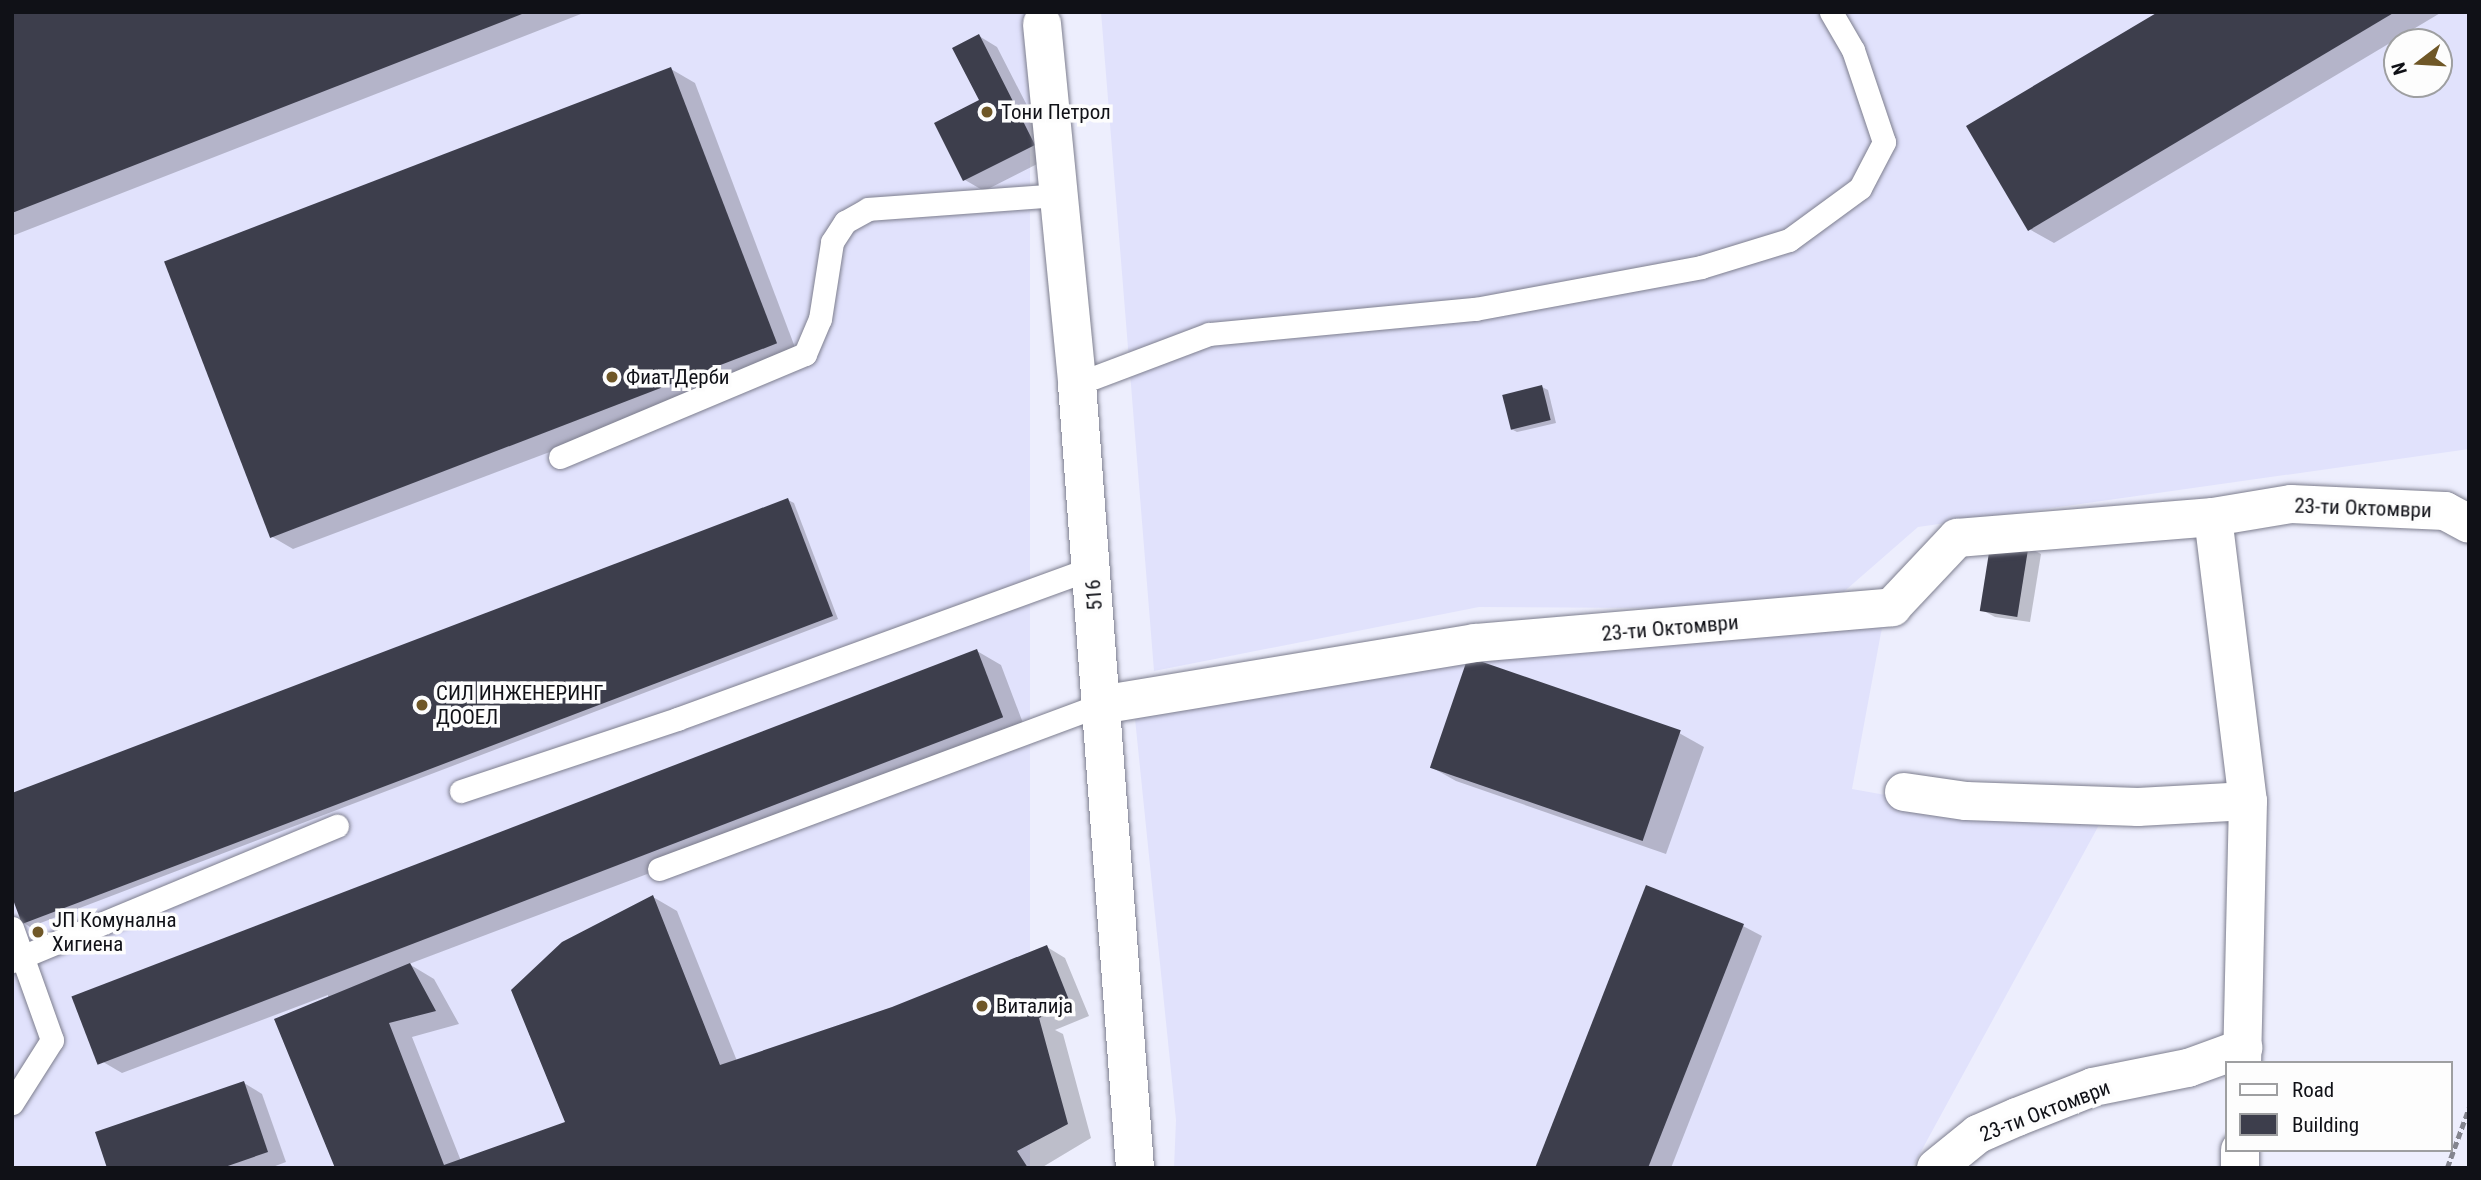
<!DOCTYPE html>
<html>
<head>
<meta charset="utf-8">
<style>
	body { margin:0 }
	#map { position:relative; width:2481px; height:1180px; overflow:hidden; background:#edeefd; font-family:"Roboto Condensed",sans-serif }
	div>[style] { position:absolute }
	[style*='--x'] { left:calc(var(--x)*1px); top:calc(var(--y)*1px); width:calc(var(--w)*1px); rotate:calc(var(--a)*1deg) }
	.built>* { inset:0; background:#e1e2fc; transform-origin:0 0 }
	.shadow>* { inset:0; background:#0003 }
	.building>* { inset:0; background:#3d3e4c; transform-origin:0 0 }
	.path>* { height:4.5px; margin-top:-2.25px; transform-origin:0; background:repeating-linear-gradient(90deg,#84858f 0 7px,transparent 0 10.5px) }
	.roads { filter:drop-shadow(0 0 2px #7d7e8e) drop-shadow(0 0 2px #7d7e8e) }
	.lane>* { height:23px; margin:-11.5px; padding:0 11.5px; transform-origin:11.5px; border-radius:11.5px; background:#fff }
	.street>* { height:38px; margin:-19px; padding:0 19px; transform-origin:19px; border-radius:19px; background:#fff }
	.dots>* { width:19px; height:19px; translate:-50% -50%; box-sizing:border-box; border:4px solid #fdfdfd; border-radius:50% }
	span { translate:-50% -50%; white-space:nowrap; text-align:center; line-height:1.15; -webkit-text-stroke:7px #fdfdfd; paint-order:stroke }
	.poi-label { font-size:21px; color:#101117 }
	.left { translate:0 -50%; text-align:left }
	.street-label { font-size:21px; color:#101117 }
	.frame { position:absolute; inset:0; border:14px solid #101117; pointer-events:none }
	.legend { position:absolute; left:2225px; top:1061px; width:228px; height:91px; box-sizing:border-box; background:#fdfdfd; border:2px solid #9e9fa1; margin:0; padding:9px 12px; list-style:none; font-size:21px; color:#101117 }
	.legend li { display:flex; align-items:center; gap:14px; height:35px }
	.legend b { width:35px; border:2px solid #9e9fa1 }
	.north { position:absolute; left:2383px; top:28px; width:70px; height:70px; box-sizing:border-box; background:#fdfdfd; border:2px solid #9e9fa1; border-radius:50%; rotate:253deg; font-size:19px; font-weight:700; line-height:28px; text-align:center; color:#101117 }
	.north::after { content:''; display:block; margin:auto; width:24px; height:32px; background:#6f5727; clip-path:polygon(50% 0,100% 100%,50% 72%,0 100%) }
</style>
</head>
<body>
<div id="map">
	<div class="built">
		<i style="left:12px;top:12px;width:1018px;height:1156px"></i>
		<i style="clip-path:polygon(evenodd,1101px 12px,2469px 12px,2469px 449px,1918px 527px,1824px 609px,1479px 607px,1154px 671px,1101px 12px,2397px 42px,2439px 42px,2439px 84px,2397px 84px,2397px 42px)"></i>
		<i style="clip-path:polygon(1883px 622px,1852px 789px,1964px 809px,2099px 825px,1912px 1168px,1174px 1168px,1176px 1120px,1134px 709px,1471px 655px)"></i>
	</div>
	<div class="shadow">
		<i style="clip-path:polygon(12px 12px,586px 12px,12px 236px)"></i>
		<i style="clip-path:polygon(2162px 12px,2442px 12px,2054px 243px,2029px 229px)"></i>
		<i style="clip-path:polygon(979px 36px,997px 47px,1053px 156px,984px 191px,965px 180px,981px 101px)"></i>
		<i style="clip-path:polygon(671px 69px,695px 83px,799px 358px,293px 549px,269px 535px)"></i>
		<i style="clip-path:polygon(1542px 387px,1548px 390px,1556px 423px,1517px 432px,1511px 429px)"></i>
		<i style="clip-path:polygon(788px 500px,794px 503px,838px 619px,30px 927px,24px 923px)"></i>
		<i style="clip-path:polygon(2028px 547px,2041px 554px,2030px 622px,1995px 617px,1982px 610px)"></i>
		<i style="clip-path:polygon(977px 651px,1001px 665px,1026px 731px,409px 964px,434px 979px,459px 1024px,412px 1037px,461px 1161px,568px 1123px,653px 897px,677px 911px,737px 1061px,893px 1009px,1047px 947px,1065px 958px,1089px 1016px,1055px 1030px,1063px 1034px,1091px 1138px,1041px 1168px,337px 1168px,328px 995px,122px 1073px,98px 1059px)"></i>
		<i style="clip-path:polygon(1679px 733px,1704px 747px,1666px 854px,1456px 781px,1431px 767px)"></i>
		<i style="clip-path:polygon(1743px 926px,1762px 936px,1671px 1168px,1537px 1168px)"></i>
		<i style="clip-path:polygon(244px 1083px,262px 1094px,286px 1162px,270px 1168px,109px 1168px)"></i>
	</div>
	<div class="building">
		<i style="clip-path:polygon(12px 12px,527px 12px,12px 213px)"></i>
		<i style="clip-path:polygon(2158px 12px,2395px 12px,2028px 231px,1966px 126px)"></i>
		<i style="clip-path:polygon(979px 34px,1035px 145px,963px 181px,934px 123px,979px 100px,952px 48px)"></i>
		<i style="left:671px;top:67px;width:296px;height:543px;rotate:69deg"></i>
		<i style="left:1542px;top:385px;width:36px;height:41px;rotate:76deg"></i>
		<i style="clip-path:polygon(788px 498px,833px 616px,22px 924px,12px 897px,12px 793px)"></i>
		<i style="left:1991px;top:540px;width:38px;height:72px;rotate:9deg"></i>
		<i style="left:977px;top:649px;width:73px;height:970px;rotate:69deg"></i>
		<i style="left:1468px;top:657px;width:225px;height:117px;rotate:19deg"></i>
		<i style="clip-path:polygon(1646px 885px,1744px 924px,1648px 1168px,1535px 1168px)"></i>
		<i style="clip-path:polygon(653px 895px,720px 1065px,892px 1007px,1047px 945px,1071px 1005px,1039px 1018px,1068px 1124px,1017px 1151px,1028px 1168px,335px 1168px,274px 1019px,410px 963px,436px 1011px,389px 1023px,444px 1165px,565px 1122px,511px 990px,562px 942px)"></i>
		<i style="clip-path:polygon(244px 1081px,268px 1152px,222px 1168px,107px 1168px,95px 1132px)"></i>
	</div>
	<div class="path">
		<i style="--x:2447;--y:1168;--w:64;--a:-69.9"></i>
	</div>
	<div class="roads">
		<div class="lane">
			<i style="--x:1077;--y:384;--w:141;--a:-20.7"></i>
			<i style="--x:1209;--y:334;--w:267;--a:-5.4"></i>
			<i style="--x:1475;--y:309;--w:230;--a:-10.5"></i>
			<i style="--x:1701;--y:267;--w:92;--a:-17.1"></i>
			<i style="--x:1789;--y:240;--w:88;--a:-36.2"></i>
			<i style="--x:1860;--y:188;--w:52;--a:-62.4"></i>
			<i style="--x:1884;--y:142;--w:97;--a:-108.6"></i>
			<i style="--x:1853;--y:50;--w:44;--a:-120.1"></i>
			<i style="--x:560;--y:457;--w:266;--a:-22.8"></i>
			<i style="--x:805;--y:354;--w:38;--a:-67"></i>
			<i style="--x:820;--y:319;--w:78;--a:-81.1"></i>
			<i style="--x:832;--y:242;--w:24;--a:-57"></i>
			<i style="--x:845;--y:222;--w:26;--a:-29"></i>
			<i style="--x:868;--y:209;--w:192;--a:-4.2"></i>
			<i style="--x:461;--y:791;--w:228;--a:-18.4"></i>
			<i style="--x:677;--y:719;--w:442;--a:-20"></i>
			<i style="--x:659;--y:869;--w:471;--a:-20.4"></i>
			<i style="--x:12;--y:928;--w:119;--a:70.3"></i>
			<i style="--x:52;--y:1040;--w:75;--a:122.4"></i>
			<i style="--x:12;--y:961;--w:352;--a:-22.6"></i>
		</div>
		<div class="street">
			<i style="--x:1042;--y:24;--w:362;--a:84.4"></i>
			<i style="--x:1077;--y:384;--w:786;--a:85.77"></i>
			<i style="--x:2213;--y:517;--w:286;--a:83"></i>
			<i style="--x:2248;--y:801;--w:262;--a:91.3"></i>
			<i style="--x:1101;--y:705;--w:379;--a:-9.4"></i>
			<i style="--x:1475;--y:643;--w:419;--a:-4.9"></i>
			<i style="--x:1892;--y:607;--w:95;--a:-46.7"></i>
			<i style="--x:1957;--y:538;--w:257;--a:-4.7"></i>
			<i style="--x:2213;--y:517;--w:79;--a:-9.5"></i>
			<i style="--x:2291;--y:504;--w:154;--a:2.6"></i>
			<i style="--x:2445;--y:511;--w:27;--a:28"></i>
			<i style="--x:1904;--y:792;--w:63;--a:8.3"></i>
			<i style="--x:1966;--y:801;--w:172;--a:2"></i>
			<i style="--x:2138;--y:807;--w:110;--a:-3.1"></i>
			<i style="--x:1936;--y:1168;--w:54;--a:-39"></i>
			<i style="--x:1978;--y:1134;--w:43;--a:-23.6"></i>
			<i style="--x:2017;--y:1117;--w:82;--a:-21.5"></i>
			<i style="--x:2093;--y:1087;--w:97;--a:-11.3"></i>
			<i style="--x:2188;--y:1068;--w:59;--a:-20"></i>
			<i style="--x:2240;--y:1168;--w:18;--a:-90"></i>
		</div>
	</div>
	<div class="dots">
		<i style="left:987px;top:112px;background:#6f5727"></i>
		<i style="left:612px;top:377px;background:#6f5727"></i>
		<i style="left:422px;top:705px;background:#6f5727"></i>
		<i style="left:38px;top:932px;background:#6f5727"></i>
		<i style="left:982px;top:1006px;background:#6f5727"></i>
	</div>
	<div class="poi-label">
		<span class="left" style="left:1001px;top:112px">Тони Петрол</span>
		<span class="left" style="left:626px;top:377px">Фиат Дерби</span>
		<span class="left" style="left:436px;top:705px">СИЛ ИНЖЕНЕРИНГ<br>ДООЕЛ</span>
		<span class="left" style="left:52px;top:932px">ЈП Комунална<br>Хигиена</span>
		<span class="left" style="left:996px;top:1006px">Виталија</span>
	</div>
	<div class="street-label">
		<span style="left:2363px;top:508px;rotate:2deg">23-ти Октомври</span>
		<span style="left:1094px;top:595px;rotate:-94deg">516</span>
		<span style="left:1670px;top:628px;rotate:-5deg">23-ти Октомври</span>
		<span style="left:2045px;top:1111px;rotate:-21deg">23-ти Октомври</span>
	</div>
	<div class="frame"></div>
	<ul class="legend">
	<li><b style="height:9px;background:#fff"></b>Road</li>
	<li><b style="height:19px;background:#3d3e4c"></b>Building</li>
	</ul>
	<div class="north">N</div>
</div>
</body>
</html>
